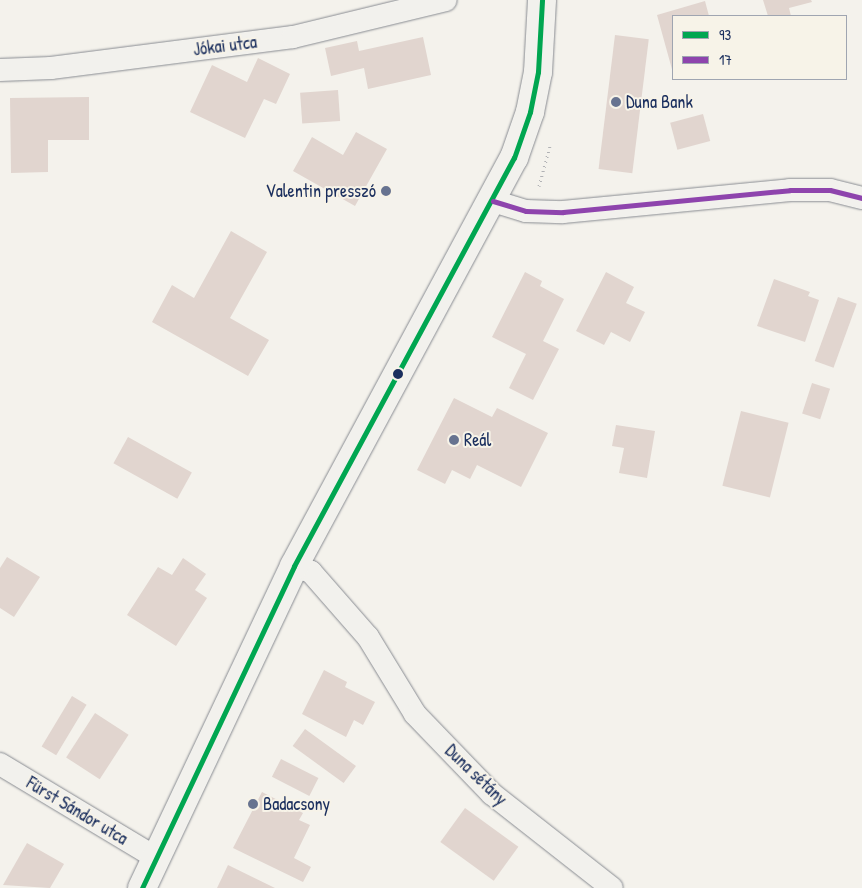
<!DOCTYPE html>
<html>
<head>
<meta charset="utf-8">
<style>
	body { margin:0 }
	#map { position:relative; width:862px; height:888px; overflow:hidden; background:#f4f2ec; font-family:"Patrick Hand",sans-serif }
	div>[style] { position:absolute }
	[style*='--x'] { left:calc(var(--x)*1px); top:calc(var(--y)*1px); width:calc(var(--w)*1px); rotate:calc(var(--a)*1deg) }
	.building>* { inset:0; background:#e1d5cf; transform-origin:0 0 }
	.path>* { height:3px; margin-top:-1.5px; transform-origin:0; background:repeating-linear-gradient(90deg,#b1b2b5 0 1px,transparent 0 5px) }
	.roads { filter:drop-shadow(0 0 1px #898c92) drop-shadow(0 0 1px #898c92) }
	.street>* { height:22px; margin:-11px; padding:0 11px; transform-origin:11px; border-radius:11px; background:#f2f1ed }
	.secondary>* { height:28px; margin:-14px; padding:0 14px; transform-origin:14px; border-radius:14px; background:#f2f1ed }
	.bus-1>* { height:5px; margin:-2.5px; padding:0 2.5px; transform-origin:2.5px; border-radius:2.5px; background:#00a651 }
	.bus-2>* { height:5px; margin:-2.5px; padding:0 2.5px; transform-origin:2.5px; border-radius:2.5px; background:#8e44ad }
	.dots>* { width:14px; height:14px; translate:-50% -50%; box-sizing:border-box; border:2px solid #f7f3e8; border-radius:50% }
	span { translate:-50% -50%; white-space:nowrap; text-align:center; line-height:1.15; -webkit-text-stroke:4px #f7f3e8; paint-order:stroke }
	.street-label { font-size:18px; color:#1b2f5e }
	.poi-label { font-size:18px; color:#1b2f5e }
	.left { translate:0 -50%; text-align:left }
	.right { translate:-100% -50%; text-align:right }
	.legend { position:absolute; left:672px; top:15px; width:175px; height:65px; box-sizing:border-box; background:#f7f3e8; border:1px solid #9fa5b1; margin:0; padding:6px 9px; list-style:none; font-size:15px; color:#1b2f5e }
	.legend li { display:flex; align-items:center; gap:10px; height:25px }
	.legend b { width:25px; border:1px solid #9fa5b1 }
</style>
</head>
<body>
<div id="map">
	<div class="building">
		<i style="clip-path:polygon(763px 0,811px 0,812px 2px,789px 8px,791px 16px,768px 16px)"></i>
		<i style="clip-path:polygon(705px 1px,709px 16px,673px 16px,673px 73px,657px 15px)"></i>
		<i style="left:615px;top:35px;width:34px;height:135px;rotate:7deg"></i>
		<i style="clip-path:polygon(423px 37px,431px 75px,368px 89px,364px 68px,331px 76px,325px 48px,357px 41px,359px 51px)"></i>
		<i style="clip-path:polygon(258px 58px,290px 74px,276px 104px,264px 99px,245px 138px,190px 112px,212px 65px,247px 82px)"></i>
		<i style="left:338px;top:90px;width:31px;height:38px;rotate:86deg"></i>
		<i style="clip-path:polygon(89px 97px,89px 140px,48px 140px,48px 172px,11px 173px,10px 98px)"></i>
		<i style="left:703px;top:114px;width:28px;height:34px;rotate:75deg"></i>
		<i style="clip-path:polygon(356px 132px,387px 149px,355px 206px,293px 171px,312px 137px,343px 155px)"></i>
		<i style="clip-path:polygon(231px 231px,267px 252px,230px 318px,269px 340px,248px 376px,152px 322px,172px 285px,194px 298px)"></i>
		<i style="clip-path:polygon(525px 272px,542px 281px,540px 286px,564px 299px,543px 341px,559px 349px,533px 400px,509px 388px,526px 354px,492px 337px)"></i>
		<i style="clip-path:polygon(606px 272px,634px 287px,626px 303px,645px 312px,630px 342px,611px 332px,604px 345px,576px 331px)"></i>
		<i style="clip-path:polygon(774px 279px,810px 292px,808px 296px,819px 300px,805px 342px,757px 326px)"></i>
		<i style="left:838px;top:297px;width:20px;height:68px;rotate:20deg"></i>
		<i style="left:812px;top:383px;width:19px;height:32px;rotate:18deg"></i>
		<i style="clip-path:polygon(454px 398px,492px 417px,497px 408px,548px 433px,521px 487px,477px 465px,470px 479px,452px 470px,445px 484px,417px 470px)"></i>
		<i style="left:741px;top:411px;width:49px;height:77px;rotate:14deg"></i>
		<i style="clip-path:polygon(616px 425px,655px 431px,647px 478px,619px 473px,624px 448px,612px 446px)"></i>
		<i style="left:128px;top:437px;width:73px;height:30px;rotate:29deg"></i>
		<i style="clip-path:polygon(7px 557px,40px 577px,14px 617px,0 608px,0 568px)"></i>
		<i style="clip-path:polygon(183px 558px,206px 574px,195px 590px,207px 598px,176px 646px,127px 615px,158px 567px,172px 575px)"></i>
		<i style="clip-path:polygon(324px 670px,347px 682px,345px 687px,375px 702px,363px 725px,354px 720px,346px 737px,302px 714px)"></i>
		<i style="left:72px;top:696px;width:17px;height:59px;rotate:31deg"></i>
		<i style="left:95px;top:713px;width:40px;height:53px;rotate:33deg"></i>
		<i style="left:305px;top:729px;width:63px;height:21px;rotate:36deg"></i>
		<i style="left:281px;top:759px;width:42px;height:20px;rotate:27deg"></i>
		<i style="clip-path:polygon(262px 792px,303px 813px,299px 820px,310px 825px,294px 858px,311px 867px,303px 882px,233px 848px)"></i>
		<i style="left:465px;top:808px;width:66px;height:42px;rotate:36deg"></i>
		<i style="clip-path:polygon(27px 843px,64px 864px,50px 888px,3px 885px)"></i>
		<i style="clip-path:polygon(228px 865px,275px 888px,217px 888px)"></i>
	</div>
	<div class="path">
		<i style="--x:539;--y:186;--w:41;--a:-74.6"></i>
	</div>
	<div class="roads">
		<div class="street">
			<i style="--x:0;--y:70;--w:51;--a:-2.2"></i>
			<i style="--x:51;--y:68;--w:244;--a:-7.3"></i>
			<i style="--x:293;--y:37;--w:157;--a:-13.6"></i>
			<i style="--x:493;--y:201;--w:34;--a:17"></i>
			<i style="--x:526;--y:211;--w:37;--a:2"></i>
			<i style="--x:563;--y:212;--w:228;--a:-5.5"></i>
			<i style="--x:790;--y:190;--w:40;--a:0"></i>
			<i style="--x:830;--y:190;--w:33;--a:14"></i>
			<i style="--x:294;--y:566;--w:18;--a:19"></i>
			<i style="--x:311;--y:572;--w:86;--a:48.8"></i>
			<i style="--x:368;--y:637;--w:90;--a:58.6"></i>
			<i style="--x:415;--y:714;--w:111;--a:46.1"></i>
			<i style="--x:492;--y:794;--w:152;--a:38.1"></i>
			<i style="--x:0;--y:764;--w:181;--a:31"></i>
		</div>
		<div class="secondary">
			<i style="--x:142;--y:888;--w:356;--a:-64.7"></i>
			<i style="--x:294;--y:566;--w:464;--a:-61.7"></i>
			<i style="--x:514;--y:158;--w:49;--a:-70.8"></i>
			<i style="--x:530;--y:112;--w:41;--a:-78.7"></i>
			<i style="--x:538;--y:72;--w:72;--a:-86.8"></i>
		</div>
	</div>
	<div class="bus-1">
		<i style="--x:142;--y:888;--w:356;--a:-64.7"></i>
		<i style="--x:294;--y:566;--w:464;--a:-61.7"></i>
		<i style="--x:514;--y:158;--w:49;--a:-70.8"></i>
		<i style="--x:530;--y:112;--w:41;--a:-78.7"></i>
		<i style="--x:538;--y:72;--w:72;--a:-86.8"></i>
	</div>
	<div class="bus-2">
		<i style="--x:493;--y:201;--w:34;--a:17"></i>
		<i style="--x:526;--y:211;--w:37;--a:2"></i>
		<i style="--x:563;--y:212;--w:228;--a:-5.5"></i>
		<i style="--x:790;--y:190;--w:40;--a:0"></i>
		<i style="--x:830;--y:190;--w:33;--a:14"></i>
	</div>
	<div class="dots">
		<i style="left:616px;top:102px;background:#677390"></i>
		<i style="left:386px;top:191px;background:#677390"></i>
		<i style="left:398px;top:374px;background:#1b2f5e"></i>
		<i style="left:454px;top:440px;background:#677390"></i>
		<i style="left:253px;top:804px;background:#677390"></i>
	</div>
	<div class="street-label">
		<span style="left:225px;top:46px;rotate:-7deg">Jókai utca</span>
		<span style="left:476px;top:775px;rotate:44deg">Duna sétány</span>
		<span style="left:77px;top:811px;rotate:31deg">Fürst Sándor utca</span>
	</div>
	<div class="poi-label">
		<span class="left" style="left:626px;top:102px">Duna Bank</span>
		<span class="right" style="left:376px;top:191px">Valentin presszó</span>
		<span class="left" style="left:464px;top:440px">Reál</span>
		<span class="left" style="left:263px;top:804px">Badacsony</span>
	</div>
	<ul class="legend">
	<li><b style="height:6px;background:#00a651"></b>93</li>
	<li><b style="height:6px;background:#8e44ad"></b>17</li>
	</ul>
</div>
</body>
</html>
